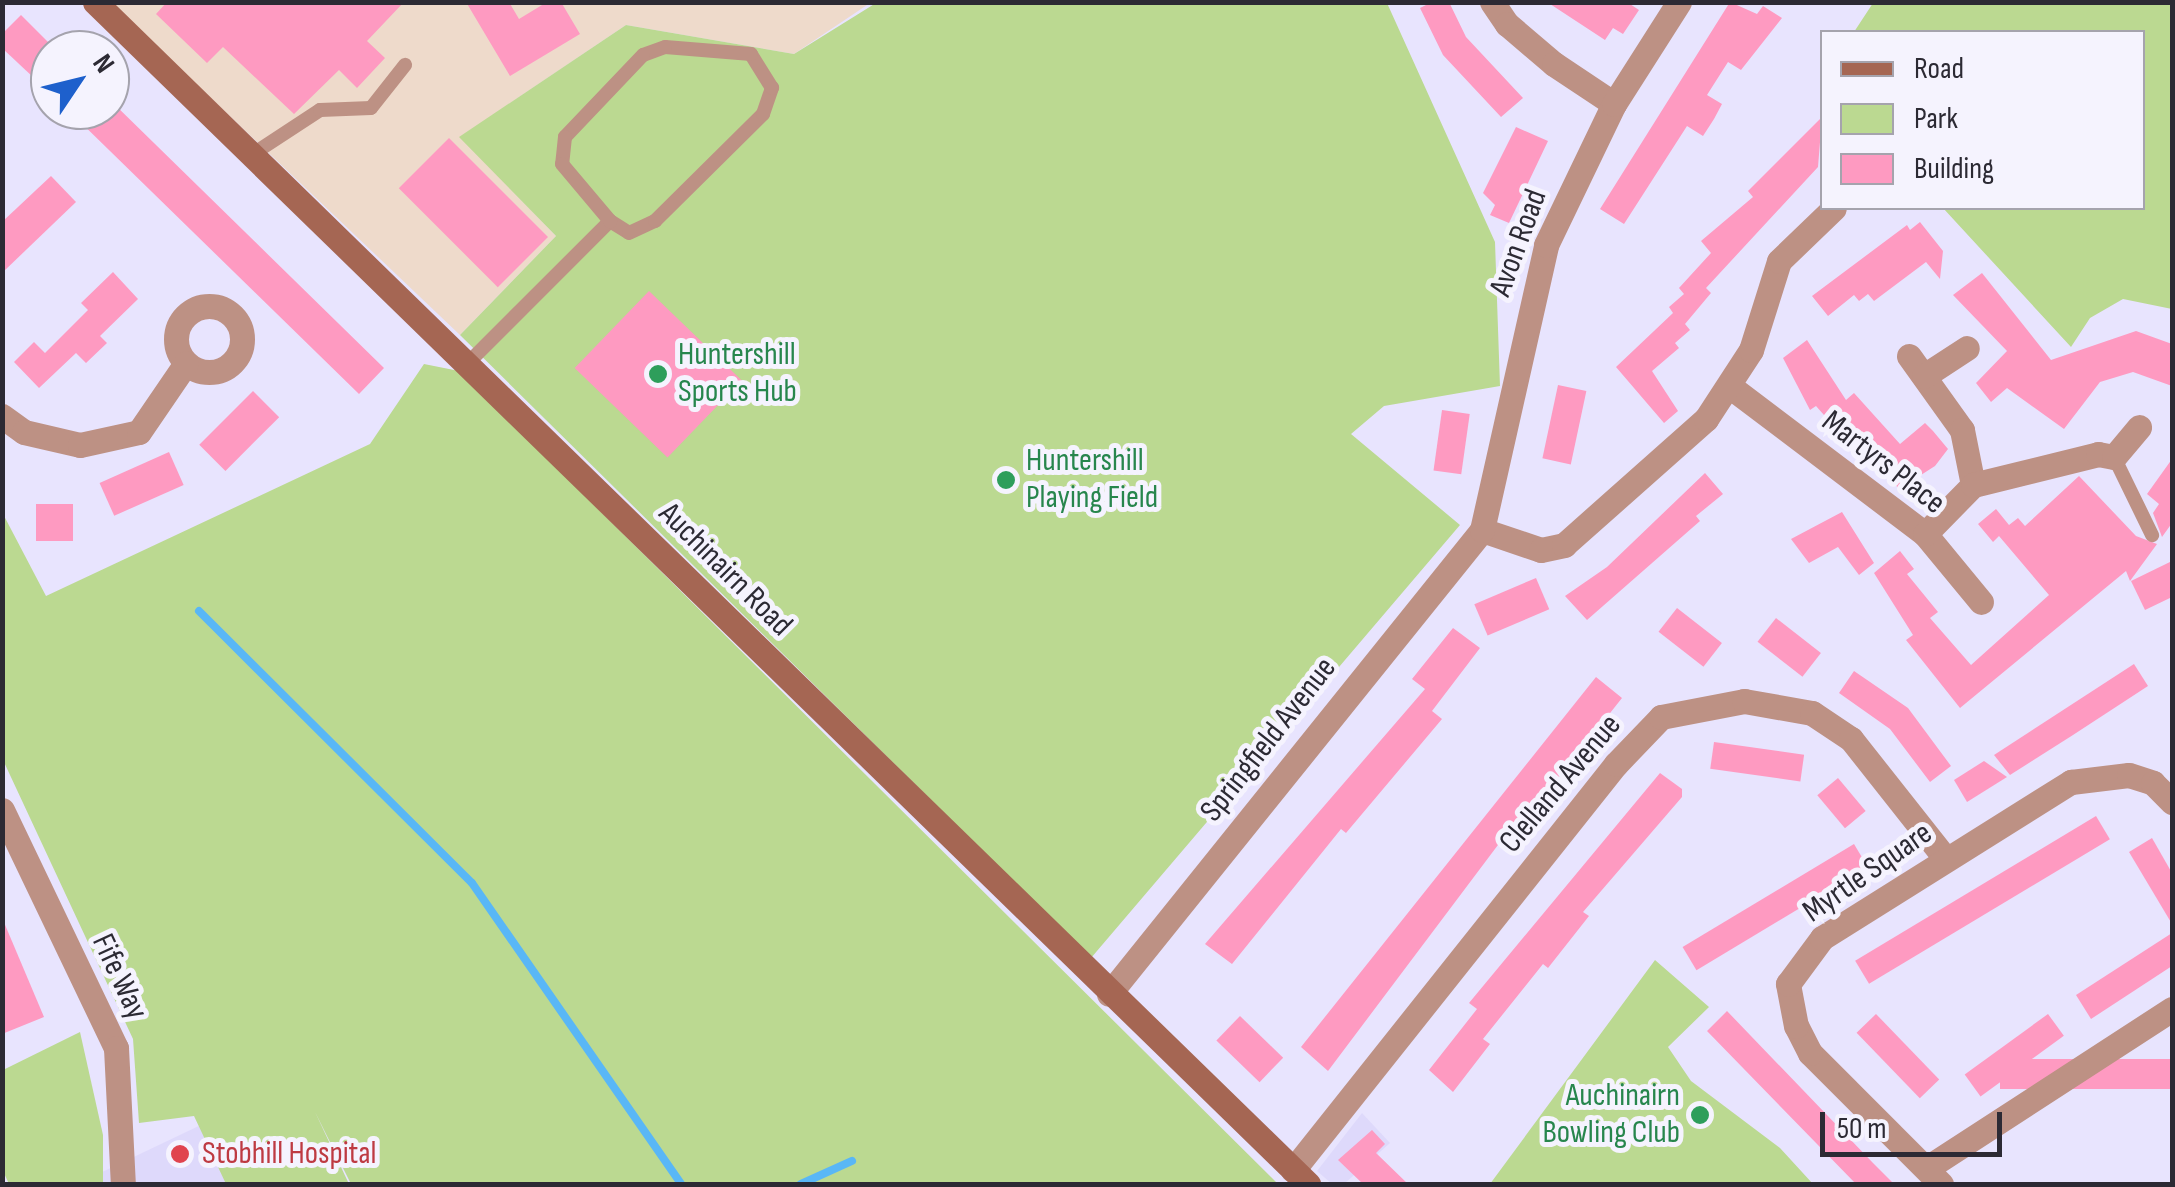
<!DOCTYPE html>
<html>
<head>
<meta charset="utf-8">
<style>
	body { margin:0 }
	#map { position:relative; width:2175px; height:1187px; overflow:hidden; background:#e8e4fe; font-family:"Sofia Sans Condensed",sans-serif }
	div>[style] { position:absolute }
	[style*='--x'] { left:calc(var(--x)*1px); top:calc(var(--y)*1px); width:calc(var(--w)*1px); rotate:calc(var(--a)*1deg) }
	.built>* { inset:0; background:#ded9fb }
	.industrial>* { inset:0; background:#eedacb }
	.green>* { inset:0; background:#bbd991 }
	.stream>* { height:8px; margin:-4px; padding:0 4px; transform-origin:4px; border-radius:4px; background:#59b7f6 }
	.building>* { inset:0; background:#fe9ac1; transform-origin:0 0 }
	.service>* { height:14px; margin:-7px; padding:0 7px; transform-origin:7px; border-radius:7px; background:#bd9184 }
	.minor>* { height:25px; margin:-12.5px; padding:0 12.5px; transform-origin:12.5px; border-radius:12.5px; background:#bd9184 }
	.minor>.ring { margin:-12.5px; padding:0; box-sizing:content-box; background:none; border:25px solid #bd9184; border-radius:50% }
	.secondary>* { height:25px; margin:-12.5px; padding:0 12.5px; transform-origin:12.5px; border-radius:12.5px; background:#a56653 }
	.dots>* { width:28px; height:28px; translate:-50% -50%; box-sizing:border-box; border:5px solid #f5f3fe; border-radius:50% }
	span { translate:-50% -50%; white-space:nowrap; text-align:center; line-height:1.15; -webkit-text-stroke:10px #f5f3fe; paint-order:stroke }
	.street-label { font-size:32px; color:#2c2a34 }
	.leisure-label { font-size:32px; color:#27864d }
	.left { translate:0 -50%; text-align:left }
	.right { translate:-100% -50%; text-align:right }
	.health-label { font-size:32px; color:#be3a42 }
	.frame { position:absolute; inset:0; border:5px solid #2c2a34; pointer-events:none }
	.legend { position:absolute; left:1820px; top:30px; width:325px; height:180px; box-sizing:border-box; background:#f5f3fe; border:2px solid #a5a3ad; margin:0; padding:12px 18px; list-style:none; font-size:30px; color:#2c2a34 }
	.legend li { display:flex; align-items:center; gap:20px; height:50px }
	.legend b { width:50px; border:2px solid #a5a3ad }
	.north { position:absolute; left:30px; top:30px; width:100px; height:100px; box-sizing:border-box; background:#f5f3fe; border:2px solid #a5a3ad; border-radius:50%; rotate:55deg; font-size:28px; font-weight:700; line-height:40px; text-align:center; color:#2c2a34 }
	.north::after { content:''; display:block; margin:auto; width:35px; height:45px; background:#1e60cc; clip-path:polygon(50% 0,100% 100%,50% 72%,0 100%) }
	.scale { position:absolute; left:1820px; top:1112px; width:182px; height:45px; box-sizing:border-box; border:5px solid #2c2a34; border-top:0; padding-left:12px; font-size:30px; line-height:35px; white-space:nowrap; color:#2c2a34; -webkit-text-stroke:8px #f5f3fe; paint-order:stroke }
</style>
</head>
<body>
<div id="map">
	<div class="built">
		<i style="clip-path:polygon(1362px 1113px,1390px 1143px,1344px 1184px,1332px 1184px,1317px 1171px)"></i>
		<i style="clip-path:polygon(205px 1123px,234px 1184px,77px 1184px)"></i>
	</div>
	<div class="industrial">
		<i style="clip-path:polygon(111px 3px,870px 3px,794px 54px,626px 25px,460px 137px,556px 236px,460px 335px)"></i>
	</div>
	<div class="green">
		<i style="clip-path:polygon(876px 3px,1387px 3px,1495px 242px,1500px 386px,1384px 406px,1351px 434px,1460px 525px,1091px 958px,460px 335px,556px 236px,459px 137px,626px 25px,794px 54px)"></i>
		<i style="clip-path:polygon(1873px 3px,2172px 3px,2172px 309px,2123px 299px,2090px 318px,2071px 347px,1943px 208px,2142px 208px,2142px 32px,1854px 32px)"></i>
		<i style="clip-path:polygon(424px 364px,459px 371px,1278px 1184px,351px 1184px,315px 1112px,349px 1184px,226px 1184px,194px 1116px,139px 1123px,133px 1039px,3px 760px,2px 512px,46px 596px,370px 444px)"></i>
		<i style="clip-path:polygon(1655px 960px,1709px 1007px,1668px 1047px,1691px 1081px,1780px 1148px,1813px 1184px,1490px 1184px)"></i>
		<i style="clip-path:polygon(80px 1032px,103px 1135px,103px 1184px,9px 1184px,3px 1171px,3px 1070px)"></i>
	</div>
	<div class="stream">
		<i style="--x:199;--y:611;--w:385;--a:44.9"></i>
		<i style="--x:472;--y:883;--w:366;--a:55.2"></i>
		<i style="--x:801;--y:1184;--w:56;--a:-24.3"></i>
	</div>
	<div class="building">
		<i style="clip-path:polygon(167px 2px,404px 2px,367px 41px,385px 58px,357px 88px,339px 70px,294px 114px,223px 47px,207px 63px,156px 14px)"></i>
		<i style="clip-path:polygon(466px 2px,509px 2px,519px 19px,547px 2px,561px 2px,580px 34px,510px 76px)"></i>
		<i style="clip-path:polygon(1432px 2px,1449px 2px,1466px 37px,1523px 98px,1501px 117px,1443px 55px,1420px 8px)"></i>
		<i style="clip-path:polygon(1547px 2px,1627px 2px,1639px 10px,1623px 34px,1613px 28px,1605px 40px)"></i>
		<i style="clip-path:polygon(1730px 2px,1757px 14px,1763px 6px,1782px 18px,1741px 70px,1728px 62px,1707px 95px,1722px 104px,1714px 119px,1703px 136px,1687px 126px,1624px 224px,1600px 209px)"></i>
		<i style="clip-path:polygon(21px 15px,50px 44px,50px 93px,2px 48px,2px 34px)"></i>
		<i style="clip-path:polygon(110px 100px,384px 368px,359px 394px,68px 110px,110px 110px)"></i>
		<i style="clip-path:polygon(1822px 117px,1818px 167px,1706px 288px,1711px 293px,1685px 324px,1690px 330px,1675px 343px,1679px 348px,1652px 371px,1678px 411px,1664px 423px,1616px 367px,1673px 313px,1669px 307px,1684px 294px,1679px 288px,1711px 253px,1701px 241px,1753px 197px,1748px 191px)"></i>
		<i style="clip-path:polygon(1516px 127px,1548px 141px,1509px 223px,1490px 215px,1495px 205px,1483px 193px)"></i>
		<i style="left:449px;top:138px;width:140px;height:71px;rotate:45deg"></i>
		<i style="clip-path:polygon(51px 176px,76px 202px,2px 273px,2px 222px)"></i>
		<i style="clip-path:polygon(1920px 222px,1943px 251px,1940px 279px,1926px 262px,1874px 301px,1868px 294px,1859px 301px,1854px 295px,1828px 316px,1812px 296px,1907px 225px,1910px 230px)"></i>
		<i style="clip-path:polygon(113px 272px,138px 299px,100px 336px,107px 343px,86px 363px,76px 353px,39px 388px,14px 362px,34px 342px,45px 353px,88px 310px,81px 303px)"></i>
		<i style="clip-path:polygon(1982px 273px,2051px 360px,2136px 331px,2172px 344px,2172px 386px,2133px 372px,2100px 382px,2064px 429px,2007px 388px,1991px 402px,1976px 383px,2007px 351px,1953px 295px)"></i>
		<i style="left:649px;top:291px;width:129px;height:107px;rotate:44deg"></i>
		<i style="clip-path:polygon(1807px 340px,1846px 400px,1854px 393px,1900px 444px,1925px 423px,1933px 431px,1948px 449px,1935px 466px,1899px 489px,1858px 441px,1839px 432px,1816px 406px,1810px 410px,1783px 358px)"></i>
		<i style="left:1558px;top:385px;width:29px;height:75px;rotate:12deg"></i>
		<i style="left:253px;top:391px;width:37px;height:76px;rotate:45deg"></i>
		<i style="left:1442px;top:410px;width:28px;height:61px;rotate:8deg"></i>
		<i style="left:169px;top:452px;width:36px;height:76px;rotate:66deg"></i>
		<i style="clip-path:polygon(2172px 459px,2172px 523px,2162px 537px,2153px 513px,2159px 504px,2147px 494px)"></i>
		<i style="clip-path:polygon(1705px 473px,1723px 494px,1696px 516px,1700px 521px,1587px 620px,1565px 596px,1607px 567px)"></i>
		<i style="clip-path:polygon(2079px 476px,2136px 536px,2157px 544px,2130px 581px,2126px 571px,1960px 708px,1906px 640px,1913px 635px,1874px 573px,1900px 551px,1914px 569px,1907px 574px,1938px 612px,1930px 618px,1971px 665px,2049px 595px,1999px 536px,1993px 542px,1978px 524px,1996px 509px,2009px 525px,2018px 518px,2025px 526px)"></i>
		<i style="left:73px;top:504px;width:37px;height:37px;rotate:90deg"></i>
		<i style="clip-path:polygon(1842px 512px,1874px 563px,1859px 575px,1838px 547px,1809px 563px,1791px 539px)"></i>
		<i style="clip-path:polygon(2172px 561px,2172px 597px,2145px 610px,2131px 581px)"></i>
		<i style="left:1536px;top:578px;width:34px;height:67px;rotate:67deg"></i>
		<i style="left:1677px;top:608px;width:57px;height:30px;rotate:38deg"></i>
		<i style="left:1776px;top:618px;width:57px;height:30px;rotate:38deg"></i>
		<i style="clip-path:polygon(1453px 628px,1480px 648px,1432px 711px,1442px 719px,1346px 833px,1341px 829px,1232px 964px,1205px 944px,1425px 689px,1412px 679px)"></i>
		<i style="clip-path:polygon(2134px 664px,2148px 686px,2073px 735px,2010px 775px,1994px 755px)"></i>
		<i style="clip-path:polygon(1854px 671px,1908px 708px,1951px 766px,1930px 782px,1890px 729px,1839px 693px)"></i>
		<i style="clip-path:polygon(1596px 677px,1622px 698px,1521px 825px,1516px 821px,1328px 1071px,1301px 1047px)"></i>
		<i style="left:1714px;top:742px;width:91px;height:27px;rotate:8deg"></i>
		<i style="clip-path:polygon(1984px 761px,2007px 777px,1967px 802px,1954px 780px)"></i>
		<i style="clip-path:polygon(1660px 773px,1682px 789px,1682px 797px,1583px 912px,1589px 916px,1548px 968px,1543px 964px,1483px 1039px,1490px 1044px,1453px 1092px,1429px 1070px,1477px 1009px,1469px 1003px)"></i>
		<i style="left:1838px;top:778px;width:43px;height:27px;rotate:50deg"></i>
		<i style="left:2096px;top:816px;width:27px;height:281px;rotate:59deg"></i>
		<i style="clip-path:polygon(2152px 838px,2172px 873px,2172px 924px,2129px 852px)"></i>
		<i style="left:1854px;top:844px;width:27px;height:200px;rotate:59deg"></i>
		<i style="clip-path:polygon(3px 920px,44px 1017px,2px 1034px)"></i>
		<i style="clip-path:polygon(2172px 933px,2172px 966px,2091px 1019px,2076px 995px)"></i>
		<i style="clip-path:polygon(1727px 1011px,1873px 1163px,1894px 1184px,1856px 1184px,1707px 1031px)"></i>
		<i style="left:1876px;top:1014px;width:91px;height:27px;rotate:46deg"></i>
		<i style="left:2048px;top:1014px;width:27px;height:103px;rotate:54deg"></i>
		<i style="left:1240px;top:1016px;width:60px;height:34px;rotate:44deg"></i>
		<i style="left:2172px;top:1059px;width:30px;height:172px;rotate:90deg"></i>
		<i style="clip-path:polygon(1372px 1130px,1385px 1144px,1376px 1153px,1408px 1184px,1363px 1184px,1338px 1160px)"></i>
	</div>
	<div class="service">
		<i style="--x:253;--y:154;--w:80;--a:-33.3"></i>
		<i style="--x:320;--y:110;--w:51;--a:-2.2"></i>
		<i style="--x:371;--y:108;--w:55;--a:-51.7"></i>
		<i style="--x:468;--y:363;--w:201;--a:-45"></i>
		<i style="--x:610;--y:221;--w:22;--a:32"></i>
		<i style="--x:629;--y:233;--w:29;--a:-25"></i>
		<i style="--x:655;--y:221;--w:152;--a:-44.7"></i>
		<i style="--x:763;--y:114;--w:28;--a:-71"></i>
		<i style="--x:772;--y:88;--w:40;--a:-122"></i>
		<i style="--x:751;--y:54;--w:86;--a:-175.3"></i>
		<i style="--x:665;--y:47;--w:23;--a:160"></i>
		<i style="--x:643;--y:55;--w:113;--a:133.6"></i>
		<i style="--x:565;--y:137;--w:27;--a:96"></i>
		<i style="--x:562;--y:164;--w:75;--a:49.9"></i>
		<i style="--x:2114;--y:457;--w:87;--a:64"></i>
	</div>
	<div class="minor">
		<i style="--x:1492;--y:2;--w:27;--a:56"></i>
		<i style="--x:1507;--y:24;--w:62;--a:40.4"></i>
		<i style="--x:1554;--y:64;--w:72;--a:33.7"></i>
		<i class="ring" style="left:176px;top:306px;width:41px;height:41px"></i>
		<i style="--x:1909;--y:356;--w:91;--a:54.4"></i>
		<i style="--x:1962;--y:430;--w:56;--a:78.7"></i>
		<i style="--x:1924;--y:376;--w:51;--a:-33.1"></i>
		<i style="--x:1732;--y:388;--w:242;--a:37.1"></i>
		<i style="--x:1925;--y:534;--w:88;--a:50.5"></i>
		<i style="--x:2;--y:416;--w:27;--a:36"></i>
		<i style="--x:24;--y:432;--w:57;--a:13.1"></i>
		<i style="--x:80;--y:445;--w:60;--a:-12.4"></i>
		<i style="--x:139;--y:432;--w:83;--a:-55.7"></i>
		<i style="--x:1482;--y:530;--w:62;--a:18.7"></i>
		<i style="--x:1541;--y:550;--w:24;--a:-12"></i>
		<i style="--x:1564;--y:545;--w:190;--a:-41.6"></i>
		<i style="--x:1706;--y:419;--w:82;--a:-56.9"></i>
		<i style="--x:1751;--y:350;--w:93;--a:-72.5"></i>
		<i style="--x:1779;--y:261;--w:76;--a:-43.9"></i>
		<i style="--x:1925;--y:534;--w:69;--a:-45.6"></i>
		<i style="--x:1973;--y:485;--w:129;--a:-13.9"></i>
		<i style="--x:2098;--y:454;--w:16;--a:11"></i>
		<i style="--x:2114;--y:457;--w:39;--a:-50"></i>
		<i style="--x:2;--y:810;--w:264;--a:64.4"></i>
		<i style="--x:116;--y:1048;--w:136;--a:87.1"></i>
		<i style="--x:1109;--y:994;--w:595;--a:-51.2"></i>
		<i style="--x:1482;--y:530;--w:292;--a:-77.3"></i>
		<i style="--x:1546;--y:245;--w:157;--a:-64.3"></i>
		<i style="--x:1614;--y:104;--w:121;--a:-57.5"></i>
		<i style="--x:1927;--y:1168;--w:292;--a:-33"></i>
		<i style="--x:1293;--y:1170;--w:519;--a:-51.5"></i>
		<i style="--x:1616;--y:764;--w:65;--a:-46.2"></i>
		<i style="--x:1661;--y:717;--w:85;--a:-10.9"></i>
		<i style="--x:1744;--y:701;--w:69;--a:10"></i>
		<i style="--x:1812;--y:713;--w:47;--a:33.7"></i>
		<i style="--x:1851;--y:739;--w:152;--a:51.7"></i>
		<i style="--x:1941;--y:1184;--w:185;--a:-135"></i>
		<i style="--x:1810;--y:1053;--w:30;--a:-117"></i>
		<i style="--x:1796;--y:1026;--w:43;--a:-100.8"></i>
		<i style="--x:1788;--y:984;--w:57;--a:-53.5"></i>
		<i style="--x:1822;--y:938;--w:294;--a:-32.1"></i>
		<i style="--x:2071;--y:782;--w:58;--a:-6.9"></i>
		<i style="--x:2129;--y:775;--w:25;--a:18"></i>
		<i style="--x:2153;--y:783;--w:27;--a:45"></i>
	</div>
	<div class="secondary">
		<i style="--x:95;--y:2;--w:1694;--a:44.26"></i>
	</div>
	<div class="dots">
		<i style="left:658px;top:374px;background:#2e9e5b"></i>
		<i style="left:1006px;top:480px;background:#2e9e5b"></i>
		<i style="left:1700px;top:1115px;background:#2e9e5b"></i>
		<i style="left:180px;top:1154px;background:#e0444e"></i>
	</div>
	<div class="street-label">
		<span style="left:1519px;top:243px;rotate:-70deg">Avon Road</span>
		<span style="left:1883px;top:463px;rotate:38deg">Martyrs Place</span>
		<span style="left:725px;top:570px;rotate:45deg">Auchinairn Road</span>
		<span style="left:1269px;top:740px;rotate:-52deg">Springfield Avenue</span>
		<span style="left:1561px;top:784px;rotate:-50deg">Clelland Avenue</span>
		<span style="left:1868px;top:873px;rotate:-35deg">Myrtle Square</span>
		<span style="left:119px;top:977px;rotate:65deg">Fife Way</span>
	</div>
	<div class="leisure-label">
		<span class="left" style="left:678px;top:374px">Huntershill<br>Sports Hub</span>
		<span class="left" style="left:1026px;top:480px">Huntershill<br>Playing Field</span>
		<span class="right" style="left:1680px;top:1115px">Auchinairn<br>Bowling Club</span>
	</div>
	<div class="health-label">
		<span class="left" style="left:202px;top:1154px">Stobhill Hospital</span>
	</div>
	<div class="frame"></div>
	<ul class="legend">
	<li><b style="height:12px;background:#a56653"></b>Road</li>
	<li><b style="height:28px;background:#bbd991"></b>Park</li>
	<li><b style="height:28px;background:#fe9ac1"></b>Building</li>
	</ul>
	<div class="north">N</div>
	<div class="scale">50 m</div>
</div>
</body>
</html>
